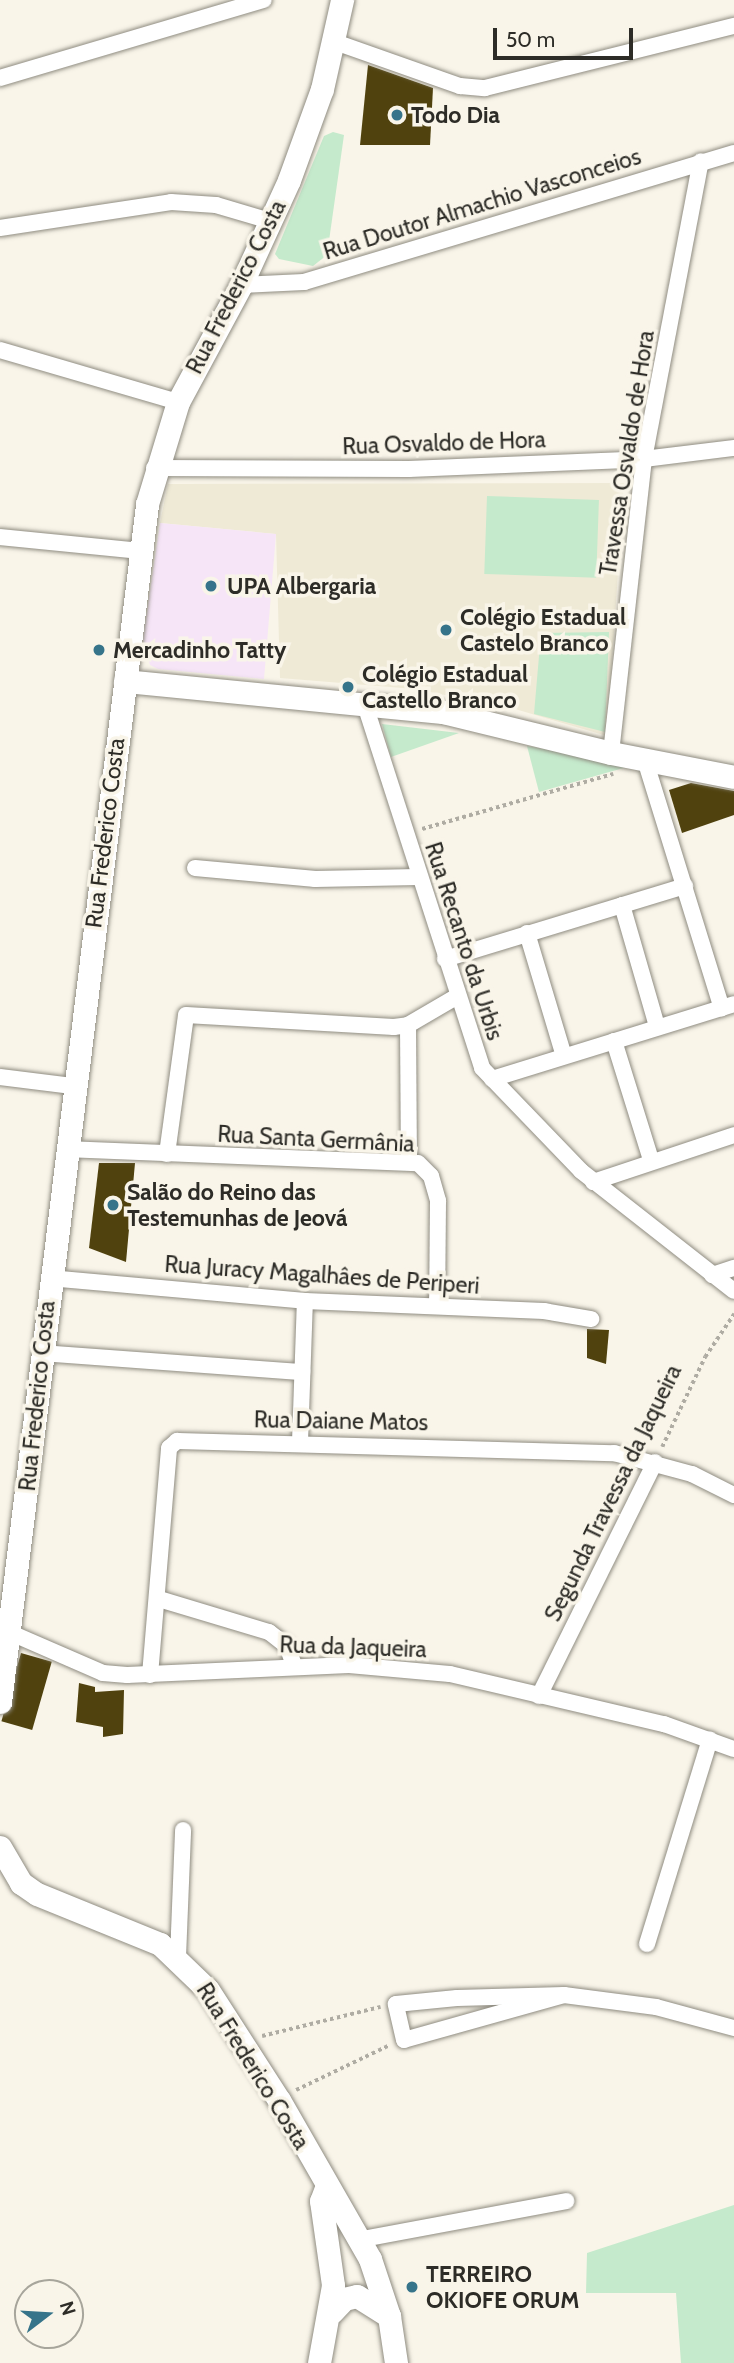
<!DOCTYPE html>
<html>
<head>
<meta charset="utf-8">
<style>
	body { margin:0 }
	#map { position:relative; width:734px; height:2363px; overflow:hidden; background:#f9f5e9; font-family:Cabin,sans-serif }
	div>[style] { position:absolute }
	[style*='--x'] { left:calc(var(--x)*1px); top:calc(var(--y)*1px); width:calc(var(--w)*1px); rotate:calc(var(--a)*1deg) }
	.built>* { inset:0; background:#efead6 }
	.medical>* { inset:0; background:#f6e5f7 }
	.green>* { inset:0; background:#c5eacc; transform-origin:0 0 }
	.building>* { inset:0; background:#50420e; transform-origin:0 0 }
	.path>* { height:3.5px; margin-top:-1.75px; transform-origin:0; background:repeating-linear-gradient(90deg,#afaca3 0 3.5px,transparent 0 7px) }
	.roads { filter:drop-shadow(0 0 2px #8f8c81) drop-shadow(0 0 2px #8f8c81) }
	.street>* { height:16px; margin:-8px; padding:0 8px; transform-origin:8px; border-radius:8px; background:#fff }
	.secondary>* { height:23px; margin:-11.5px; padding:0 11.5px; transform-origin:11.5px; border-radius:11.5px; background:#fff }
	.dots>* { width:19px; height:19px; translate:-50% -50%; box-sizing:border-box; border:4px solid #f9f5e9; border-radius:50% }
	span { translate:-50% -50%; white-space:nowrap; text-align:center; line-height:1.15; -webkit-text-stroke:7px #f9f5e9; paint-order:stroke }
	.poi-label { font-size:23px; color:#2d2c27; font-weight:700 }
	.left { translate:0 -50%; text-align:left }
	.street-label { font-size:23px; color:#2d2c27 }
	.north { position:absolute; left:14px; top:2279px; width:70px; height:70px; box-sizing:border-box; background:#f9f5e9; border:2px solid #a7a59b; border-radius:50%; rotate:73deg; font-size:19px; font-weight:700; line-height:28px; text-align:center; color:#2d2c27 }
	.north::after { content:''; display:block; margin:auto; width:24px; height:32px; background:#36748a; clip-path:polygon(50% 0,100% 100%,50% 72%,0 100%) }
	.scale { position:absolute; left:493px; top:28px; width:140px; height:32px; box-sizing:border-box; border:4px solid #2d2c27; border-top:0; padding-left:9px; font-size:21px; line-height:24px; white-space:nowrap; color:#2d2c27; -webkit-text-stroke:5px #f9f5e9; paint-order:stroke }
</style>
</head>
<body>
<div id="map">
	<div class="built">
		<i style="clip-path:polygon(624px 483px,607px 736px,515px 709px,415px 689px,280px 678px,276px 534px,160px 523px,168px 484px)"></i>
	</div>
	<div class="medical">
		<i style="clip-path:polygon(160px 523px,276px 534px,264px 679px,158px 669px,150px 665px,143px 639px)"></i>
	</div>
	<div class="green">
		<i style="clip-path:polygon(333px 132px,344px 135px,327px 255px,313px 266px,279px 259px,275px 254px,324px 136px)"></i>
		<i style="left:487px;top:496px;width:112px;height:78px;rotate:2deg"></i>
		<i style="clip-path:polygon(609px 632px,605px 732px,534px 714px,541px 633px)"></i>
		<i style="clip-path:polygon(382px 724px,459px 733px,391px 757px)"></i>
		<i style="clip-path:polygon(527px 746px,634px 765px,539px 792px)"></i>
		<i style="clip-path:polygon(734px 2205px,734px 2363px,681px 2363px,676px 2293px,586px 2293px,587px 2253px)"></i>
	</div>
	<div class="building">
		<i style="clip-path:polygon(368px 65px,433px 88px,430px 145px,360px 145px)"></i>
		<i style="clip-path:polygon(691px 783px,734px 791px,734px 815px,682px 833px,669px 790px)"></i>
		<i style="clip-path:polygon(99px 1163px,135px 1163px,126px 1262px,89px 1248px)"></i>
		<i style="clip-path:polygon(587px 1329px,609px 1330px,606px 1364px,587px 1358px)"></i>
		<i style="left:21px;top:1653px;width:32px;height:71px;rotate:16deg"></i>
		<i style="clip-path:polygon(79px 1683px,95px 1687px,95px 1692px,124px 1690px,123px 1734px,103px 1737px,103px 1727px,76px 1722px)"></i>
	</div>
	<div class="path">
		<i style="--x:422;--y:829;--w:199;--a:-16.1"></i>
		<i style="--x:662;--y:1447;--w:100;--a:-64.5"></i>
		<i style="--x:705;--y:1357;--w:52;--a:-56"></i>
		<i style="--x:262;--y:2036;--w:122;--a:-13.8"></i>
		<i style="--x:296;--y:2090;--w:104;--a:-25.6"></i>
	</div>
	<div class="roads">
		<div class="street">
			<i style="--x:335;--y:42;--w:133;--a:19.4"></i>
			<i style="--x:460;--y:86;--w:25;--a:5"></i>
			<i style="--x:485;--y:88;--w:257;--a:-14"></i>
			<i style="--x:0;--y:78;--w:275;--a:-16.5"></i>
			<i style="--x:0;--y:228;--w:173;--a:-8.6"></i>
			<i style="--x:171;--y:202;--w:45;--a:3.8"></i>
			<i style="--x:216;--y:205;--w:56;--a:16.5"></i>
			<i style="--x:241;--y:285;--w:63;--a:-2.7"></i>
			<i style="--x:304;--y:282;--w:449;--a:-16.7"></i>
			<i style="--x:0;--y:350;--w:185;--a:16.3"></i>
			<i style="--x:154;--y:468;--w:255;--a:0.2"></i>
			<i style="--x:409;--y:469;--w:235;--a:-2.4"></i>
			<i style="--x:644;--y:459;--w:91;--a:-7"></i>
			<i style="--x:0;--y:537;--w:141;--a:5.7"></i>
			<i style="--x:365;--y:705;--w:381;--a:72.1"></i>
			<i style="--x:482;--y:1068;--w:143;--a:46.1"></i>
			<i style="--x:581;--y:1171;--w:194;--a:38.1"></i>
			<i style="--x:611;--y:753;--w:296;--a:-83.6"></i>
			<i style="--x:644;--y:459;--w:303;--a:-79.2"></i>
			<i style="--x:645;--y:760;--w:260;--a:72.8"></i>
			<i style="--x:195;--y:868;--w:121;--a:5.2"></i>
			<i style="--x:315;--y:879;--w:104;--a:-1.1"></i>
			<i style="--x:622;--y:905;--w:126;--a:73.9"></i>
			<i style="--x:527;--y:933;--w:128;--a:73.3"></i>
			<i style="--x:445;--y:959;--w:251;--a:-16.9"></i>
			<i style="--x:408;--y:1025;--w:137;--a:89.6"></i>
			<i style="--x:614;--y:1041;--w:125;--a:72.7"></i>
			<i style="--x:0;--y:1077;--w:73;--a:7.1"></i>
			<i style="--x:492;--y:1079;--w:253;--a:-17.2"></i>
			<i style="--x:65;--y:1149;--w:353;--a:2.3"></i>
			<i style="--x:418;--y:1163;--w:18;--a:45"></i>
			<i style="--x:431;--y:1176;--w:26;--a:74"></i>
			<i style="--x:438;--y:1201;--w:105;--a:90.5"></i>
			<i style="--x:167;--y:1154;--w:140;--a:-82.2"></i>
			<i style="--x:186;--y:1015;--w:208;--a:3.3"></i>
			<i style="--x:394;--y:1027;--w:14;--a:-8"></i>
			<i style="--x:408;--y:1025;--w:56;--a:-30.3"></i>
			<i style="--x:593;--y:1182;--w:149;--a:-18.4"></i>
			<i style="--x:712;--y:1275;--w:23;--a:-18"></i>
			<i style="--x:49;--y:1278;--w:257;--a:5.1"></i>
			<i style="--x:305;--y:1301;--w:239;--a:2.4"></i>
			<i style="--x:544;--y:1311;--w:48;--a:9.7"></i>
			<i style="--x:42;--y:1353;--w:261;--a:4.2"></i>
			<i style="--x:300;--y:1442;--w:141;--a:-88"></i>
			<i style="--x:159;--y:1599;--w:115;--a:16.7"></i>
			<i style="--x:269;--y:1632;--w:23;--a:38"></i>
			<i style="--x:287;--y:1646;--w:20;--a:70"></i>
			<i style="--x:11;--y:1633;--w:100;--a:23.5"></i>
			<i style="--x:103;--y:1673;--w:24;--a:5"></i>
			<i style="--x:127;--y:1675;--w:222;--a:-2.6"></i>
			<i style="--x:349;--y:1665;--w:101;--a:5.1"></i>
			<i style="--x:450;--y:1674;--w:220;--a:13.2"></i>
			<i style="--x:664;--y:1724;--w:74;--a:19.7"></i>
			<i style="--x:150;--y:1675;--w:228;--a:-85.2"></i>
			<i style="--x:169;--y:1448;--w:11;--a:-41"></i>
			<i style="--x:177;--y:1441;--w:437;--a:1.6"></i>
			<i style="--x:614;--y:1453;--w:81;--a:15.1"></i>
			<i style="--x:692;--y:1474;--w:47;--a:26.6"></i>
			<i style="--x:539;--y:1696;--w:261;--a:-63.6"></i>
			<i style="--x:647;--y:1944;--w:214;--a:-72.9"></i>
			<i style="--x:178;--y:1957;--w:127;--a:-87.7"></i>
			<i style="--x:564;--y:1995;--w:166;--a:164.3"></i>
			<i style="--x:404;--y:2040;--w:37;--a:-103"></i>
			<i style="--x:396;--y:2004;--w:61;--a:-5.6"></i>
			<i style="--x:457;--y:1998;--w:107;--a:-1.6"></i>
			<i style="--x:564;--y:1995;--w:93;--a:7.4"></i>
			<i style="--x:656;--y:2007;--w:81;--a:15.1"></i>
			<i style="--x:358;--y:2240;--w:212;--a:-10.6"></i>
		</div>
		<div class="secondary">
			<i style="--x:125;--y:681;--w:320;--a:5.6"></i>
			<i style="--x:443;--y:712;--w:173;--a:13.7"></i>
			<i style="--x:611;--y:753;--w:125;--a:11"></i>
			<i style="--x:0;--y:1702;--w:1207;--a:-83"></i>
			<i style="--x:147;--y:504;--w:107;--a:-73.1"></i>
			<i style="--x:178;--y:402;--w:133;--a:-61.7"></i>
			<i style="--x:241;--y:285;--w:115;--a:-65.4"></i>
			<i style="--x:289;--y:180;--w:97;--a:-70.1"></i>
			<i style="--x:322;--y:89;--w:91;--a:-77.3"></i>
			<i style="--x:0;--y:1847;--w:42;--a:59.7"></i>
			<i style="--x:21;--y:1883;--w:19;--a:35"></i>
			<i style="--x:37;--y:1894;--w:133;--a:22.1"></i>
			<i style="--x:160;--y:1944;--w:66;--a:43.8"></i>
			<i style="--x:208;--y:1990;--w:131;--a:57.2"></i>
			<i style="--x:279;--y:2100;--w:183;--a:60.2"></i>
			<i style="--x:370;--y:2259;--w:60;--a:71.6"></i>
			<i style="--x:389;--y:2316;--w:48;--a:81.5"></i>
			<i style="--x:332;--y:2312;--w:18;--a:-47"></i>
			<i style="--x:344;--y:2299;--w:13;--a:-13"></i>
			<i style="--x:357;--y:2296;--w:38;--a:32"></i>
			<i style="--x:319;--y:2363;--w:79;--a:-79.8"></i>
			<i style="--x:333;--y:2285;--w:85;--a:-98.1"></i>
			<i style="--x:321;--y:2201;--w:17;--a:-69"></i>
		</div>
	</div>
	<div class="dots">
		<i style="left:397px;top:115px;background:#36748a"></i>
		<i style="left:211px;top:586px;background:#36748a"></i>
		<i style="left:446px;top:630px;background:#36748a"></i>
		<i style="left:99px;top:650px;background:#36748a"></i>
		<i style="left:348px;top:687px;background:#36748a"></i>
		<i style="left:113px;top:1205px;background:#36748a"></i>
		<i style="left:412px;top:2287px;background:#36748a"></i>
	</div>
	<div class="poi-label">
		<span class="left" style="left:411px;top:115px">Todo Dia</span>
		<span class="left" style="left:227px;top:586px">UPA Albergaria</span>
		<span class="left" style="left:460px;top:630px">Colégio Estadual<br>Castelo Branco</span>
		<span class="left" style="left:113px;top:650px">Mercadinho Tatty</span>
		<span class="left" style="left:362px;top:687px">Colégio Estadual<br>Castello Branco</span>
		<span class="left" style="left:127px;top:1205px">Salão do Reino das<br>Testemunhas de Jeová</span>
		<span class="left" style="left:426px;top:2287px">TERREIRO<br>OKIOFE ORUM</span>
	</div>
	<div class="street-label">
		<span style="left:482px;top:204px;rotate:-17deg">Rua Doutor Almachio Vasconceios</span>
		<span style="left:236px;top:287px;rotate:-63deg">Rua Frederico Costa</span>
		<span style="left:444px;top:443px;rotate:-2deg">Rua Osvaldo de Hora</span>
		<span style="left:627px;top:453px;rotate:-81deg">Travessa Osvaldo de Hora</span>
		<span style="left:105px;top:833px;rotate:-83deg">Rua Frederico Costa</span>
		<span style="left:464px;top:941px;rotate:72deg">Rua Recanto da Urbis</span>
		<span style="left:316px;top:1139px;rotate:3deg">Rua Santa Germânia</span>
		<span style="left:322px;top:1275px;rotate:4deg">Rua Juracy Magalhâes de Periperi</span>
		<span style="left:37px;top:1396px;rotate:-84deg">Rua Frederico Costa</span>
		<span style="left:341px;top:1421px;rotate:1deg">Rua Daiane Matos</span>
		<span style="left:613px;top:1493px;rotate:-64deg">Segunda Travessa da Jaqueira</span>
		<span style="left:353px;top:1647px;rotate:2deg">Rua da Jaqueira</span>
		<span style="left:253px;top:2066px;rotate:58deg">Rua Frederico Costa</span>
	</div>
	<div class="north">N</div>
	<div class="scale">50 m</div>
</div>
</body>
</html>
